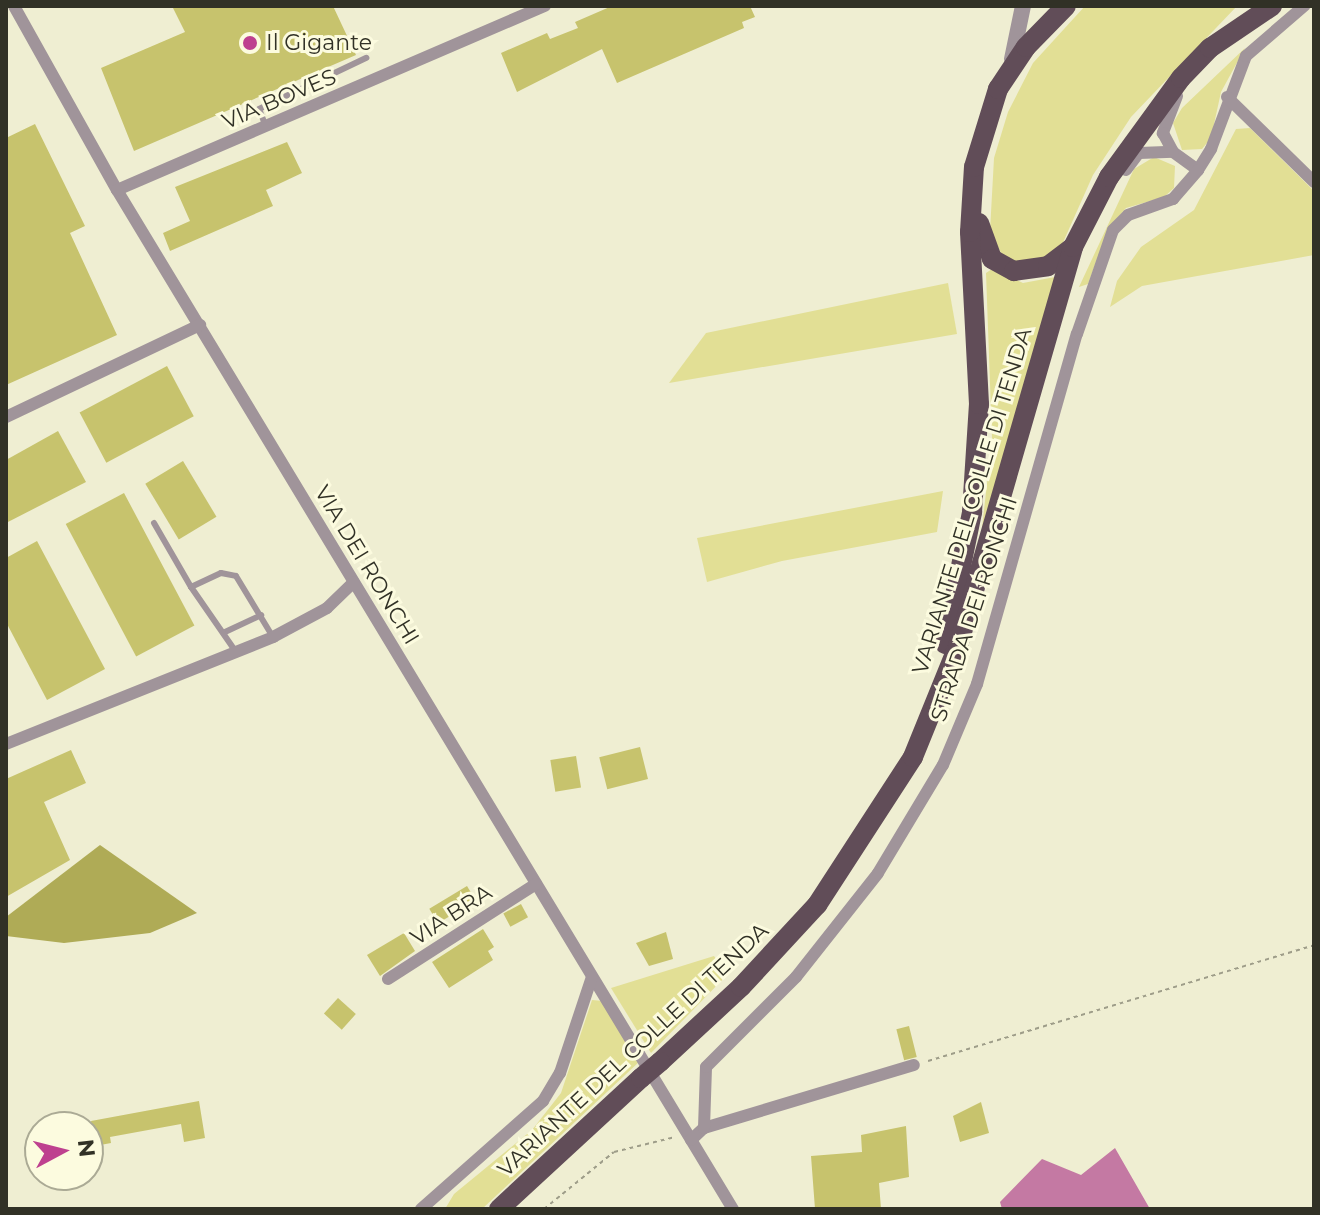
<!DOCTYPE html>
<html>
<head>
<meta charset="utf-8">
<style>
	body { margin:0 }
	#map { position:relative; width:1320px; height:1215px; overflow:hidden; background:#efeed2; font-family:Montserrat,sans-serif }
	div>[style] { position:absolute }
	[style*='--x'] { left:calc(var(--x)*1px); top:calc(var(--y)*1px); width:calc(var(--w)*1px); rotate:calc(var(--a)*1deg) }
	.green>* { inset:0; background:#e2df95 }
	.forest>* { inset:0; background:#afab56 }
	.water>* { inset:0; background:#c479a3 }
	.building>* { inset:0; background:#c7c36d; transform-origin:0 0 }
	.path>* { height:2px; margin-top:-1px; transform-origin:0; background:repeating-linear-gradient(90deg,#9e9d89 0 4px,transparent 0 8px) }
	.service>* { height:6px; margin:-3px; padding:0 3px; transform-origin:3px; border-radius:3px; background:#a0949a }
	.minor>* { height:12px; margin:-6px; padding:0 6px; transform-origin:6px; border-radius:6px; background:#a0949a }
	.tertiary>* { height:16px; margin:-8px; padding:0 8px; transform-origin:8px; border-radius:8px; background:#a0949a }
	.primary>* { height:20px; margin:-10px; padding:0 10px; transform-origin:10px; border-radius:10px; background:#614d58 }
	.primary-bridge>* { height:20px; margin:-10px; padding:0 10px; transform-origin:10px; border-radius:10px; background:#614d58 }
	.dots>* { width:22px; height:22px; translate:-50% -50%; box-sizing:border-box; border:4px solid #fcfbdf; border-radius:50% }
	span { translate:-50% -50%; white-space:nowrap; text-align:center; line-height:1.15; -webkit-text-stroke:6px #fcfbdf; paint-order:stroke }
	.poi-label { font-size:22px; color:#313126 }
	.left { translate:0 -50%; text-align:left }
	.street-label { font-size:22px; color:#313126 }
	.frame { position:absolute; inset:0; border:8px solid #313126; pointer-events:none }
	.north { position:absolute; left:24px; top:1111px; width:80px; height:80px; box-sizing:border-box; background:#fcfbdf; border:2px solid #abaa95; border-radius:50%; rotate:83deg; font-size:22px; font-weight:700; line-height:32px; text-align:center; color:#313126 }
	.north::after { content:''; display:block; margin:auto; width:28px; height:36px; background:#be408f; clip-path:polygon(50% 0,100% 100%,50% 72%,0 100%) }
</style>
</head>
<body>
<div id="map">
	<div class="green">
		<i style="clip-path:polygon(1085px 6px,1237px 6px,1131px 117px,1093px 175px,1061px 247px,1046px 260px,1023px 265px,1003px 257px,990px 231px,994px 158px,1008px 112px,1033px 63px)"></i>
		<i style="clip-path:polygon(1245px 48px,1221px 92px,1211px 138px,1202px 149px,1182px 150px,1173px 123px,1182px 108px)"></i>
		<i style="clip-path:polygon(1250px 128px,1314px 191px,1314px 255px,1142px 286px,1110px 307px,1117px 281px,1141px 247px,1194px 210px,1236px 129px)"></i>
		<i style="clip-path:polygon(1154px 157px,1175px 166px,1174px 188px,1164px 197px,1126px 208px,1108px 229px,1088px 284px,1079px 287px,1134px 169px)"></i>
		<i style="clip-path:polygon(992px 269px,1023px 283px,1055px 277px,981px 537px,992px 439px,986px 273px)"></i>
		<i style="clip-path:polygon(948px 283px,957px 334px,669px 383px,706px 333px)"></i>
		<i style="clip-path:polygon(943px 491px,937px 532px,782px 561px,707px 582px,697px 538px)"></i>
		<i style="clip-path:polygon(714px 956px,727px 975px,651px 1053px,611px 988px)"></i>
		<i style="clip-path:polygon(592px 1000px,603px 1001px,639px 1062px,482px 1209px,445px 1209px,454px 1194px,532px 1130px,561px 1093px)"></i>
	</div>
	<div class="forest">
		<i style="clip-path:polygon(100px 845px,197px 913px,150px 933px,64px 943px,6px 936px,6px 917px)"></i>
	</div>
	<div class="water">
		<i style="clip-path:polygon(1115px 1148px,1150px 1209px,1002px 1209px,1000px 1202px,1042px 1159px,1081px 1175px)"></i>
	</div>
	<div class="building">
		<i style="clip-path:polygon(172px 6px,333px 6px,356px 55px,134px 151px,101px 68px,185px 32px)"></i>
		<i style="clip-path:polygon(612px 6px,750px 6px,755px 17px,742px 22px,744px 28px,617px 83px,602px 49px,517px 92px,501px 53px,547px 33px,550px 39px,578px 28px,575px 22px)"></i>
		<i style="clip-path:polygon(35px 124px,85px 226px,70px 233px,117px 335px,6px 385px,6px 138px)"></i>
		<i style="clip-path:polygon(287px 142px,302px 173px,266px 190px,273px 206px,170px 251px,163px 233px,190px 221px,175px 187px)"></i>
		<i style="left:167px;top:366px;width:57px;height:99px;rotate:62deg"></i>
		<i style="clip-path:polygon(58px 431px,86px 482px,6px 523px,6px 460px)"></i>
		<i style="left:183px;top:461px;width:65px;height:44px;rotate:59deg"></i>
		<i style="left:124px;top:493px;width:150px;height:66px;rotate:62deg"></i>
		<i style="clip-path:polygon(37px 541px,105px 669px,47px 700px,6px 622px,6px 558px)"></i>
		<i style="left:640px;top:747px;width:33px;height:42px;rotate:76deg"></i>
		<i style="clip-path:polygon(71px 750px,86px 783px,44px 802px,70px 860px,6px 897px,6px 779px)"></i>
		<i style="left:576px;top:756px;width:32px;height:26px;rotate:81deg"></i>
		<i style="left:467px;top:886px;width:17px;height:44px;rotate:59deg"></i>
		<i style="left:521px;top:904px;width:15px;height:20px;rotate:62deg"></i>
		<i style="clip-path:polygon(483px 929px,494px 947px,488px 951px,493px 960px,449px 988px,432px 962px)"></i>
		<i style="clip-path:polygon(666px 932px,673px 959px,649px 966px,636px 943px)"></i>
		<i style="clip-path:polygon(404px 933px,415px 951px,380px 976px,367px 955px)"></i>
		<i style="left:338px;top:998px;width:24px;height:21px;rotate:42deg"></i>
		<i style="left:909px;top:1026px;width:32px;height:13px;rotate:76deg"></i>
		<i style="clip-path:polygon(199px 1101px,205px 1138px,184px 1142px,181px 1124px,110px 1137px,111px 1143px,95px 1146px,91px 1121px)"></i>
		<i style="clip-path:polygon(981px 1102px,989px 1133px,960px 1142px,953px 1116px)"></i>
		<i style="clip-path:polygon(906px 1126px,909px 1177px,879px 1183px,881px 1209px,815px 1209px,811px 1156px,862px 1152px,861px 1135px)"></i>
	</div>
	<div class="path">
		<i style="--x:928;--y:1061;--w:403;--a:-16.7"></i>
		<i style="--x:544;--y:1209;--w:90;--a:-39.2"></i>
		<i style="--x:614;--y:1152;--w:63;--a:-13.8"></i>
	</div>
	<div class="service">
		<i style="--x:266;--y:127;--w:19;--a:-111"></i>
		<i style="--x:259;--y:109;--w:119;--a:-25.5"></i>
		<i style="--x:154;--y:523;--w:74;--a:60"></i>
		<i style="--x:225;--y:632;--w:40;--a:-25"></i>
		<i style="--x:236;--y:652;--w:79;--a:-124.7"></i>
		<i style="--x:191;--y:587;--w:33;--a:-25"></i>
		<i style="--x:221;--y:573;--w:15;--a:11"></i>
		<i style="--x:236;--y:576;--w:71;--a:58.8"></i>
	</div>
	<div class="minor">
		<i style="--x:14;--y:6;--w:211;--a:60.8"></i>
		<i style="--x:117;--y:190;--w:1191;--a:58.85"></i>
		<i style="--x:1177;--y:96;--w:40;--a:111"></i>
		<i style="--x:1163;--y:133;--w:21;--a:62"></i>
		<i style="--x:1173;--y:152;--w:31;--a:36"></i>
		<i style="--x:1198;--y:170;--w:25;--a:-58"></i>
		<i style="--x:1211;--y:149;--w:99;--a:-69.4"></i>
		<i style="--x:1246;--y:56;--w:77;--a:-40.8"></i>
		<i style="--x:1227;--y:97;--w:122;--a:44.3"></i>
		<i style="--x:1126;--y:170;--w:21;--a:-53"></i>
		<i style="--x:1139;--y:153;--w:34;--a:-2"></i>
		<i style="--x:117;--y:190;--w:466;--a:-23.3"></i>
		<i style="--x:6;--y:417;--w:215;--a:-25.4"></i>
		<i style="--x:6;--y:744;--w:288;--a:-21.8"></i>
		<i style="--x:273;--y:637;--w:61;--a:-28.2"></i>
		<i style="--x:327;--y:608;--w:37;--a:-44"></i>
		<i style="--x:388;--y:979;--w:176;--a:-32.7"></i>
		<i style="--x:704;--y:1128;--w:219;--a:-16.7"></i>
		<i style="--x:691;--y:1140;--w:18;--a:-43"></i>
		<i style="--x:704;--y:1128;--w:61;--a:-88.1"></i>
		<i style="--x:706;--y:1067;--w:127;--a:-45"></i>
		<i style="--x:796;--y:977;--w:132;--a:-51.7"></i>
		<i style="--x:878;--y:873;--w:126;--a:-59"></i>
		<i style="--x:943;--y:765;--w:88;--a:-67.2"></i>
		<i style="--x:977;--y:684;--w:364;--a:-74.1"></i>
		<i style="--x:1077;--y:334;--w:110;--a:-70.9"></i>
		<i style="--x:1113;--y:230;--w:21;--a:-45"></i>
		<i style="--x:1128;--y:215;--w:48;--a:-19.6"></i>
		<i style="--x:1173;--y:199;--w:38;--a:-49"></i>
		<i style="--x:421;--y:1209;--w:163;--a:-41.5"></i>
		<i style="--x:543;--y:1101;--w:33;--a:-59"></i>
		<i style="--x:560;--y:1073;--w:101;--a:-71.6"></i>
	</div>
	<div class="tertiary">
		<i style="--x:1012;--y:59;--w:54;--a:-78.3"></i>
	</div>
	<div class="primary">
		<i style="--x:979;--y:223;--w:38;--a:70"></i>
		<i style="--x:992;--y:259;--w:25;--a:29"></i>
		<i style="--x:1014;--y:271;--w:34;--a:-8"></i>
		<i style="--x:1048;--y:266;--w:31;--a:-37"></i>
		<i style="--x:945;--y:644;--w:135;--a:-78.4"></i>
		<i style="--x:972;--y:512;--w:108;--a:-86.3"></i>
		<i style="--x:979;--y:404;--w:172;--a:-93"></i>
		<i style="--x:970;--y:232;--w:65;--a:-86.5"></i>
		<i style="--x:974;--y:167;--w:82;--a:-72.9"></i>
		<i style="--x:998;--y:89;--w:50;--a:-56.3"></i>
		<i style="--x:1026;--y:47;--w:57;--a:-45.7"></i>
		<i style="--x:660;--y:1062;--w:110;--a:-42.8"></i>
		<i style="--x:741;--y:987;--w:112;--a:-47.2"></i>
		<i style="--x:817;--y:905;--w:176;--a:-57"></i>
		<i style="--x:913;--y:757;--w:120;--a:-67.9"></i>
		<i style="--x:958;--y:646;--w:415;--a:-73.9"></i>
		<i style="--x:1073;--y:247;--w:79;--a:-62.8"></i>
		<i style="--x:1109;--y:177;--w:122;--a:-54"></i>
		<i style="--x:1181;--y:78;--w:42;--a:-46"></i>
		<i style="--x:1210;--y:48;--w:75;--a:-34.1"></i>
		<i style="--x:499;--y:1209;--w:193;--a:-42.7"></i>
	</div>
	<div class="primary-bridge">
		<i style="--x:641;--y:1078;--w:25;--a:-40"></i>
	</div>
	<div class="dots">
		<i style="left:250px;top:43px;background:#be408f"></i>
	</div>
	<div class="poi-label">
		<span class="left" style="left:266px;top:43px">Il Gigante</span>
	</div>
	<div class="street-label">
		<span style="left:279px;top:99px;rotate:-23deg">VIA BOVES</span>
		<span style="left:972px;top:501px;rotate:-73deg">VARIANTE DEL COLLE DI TENDA</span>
		<span style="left:367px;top:565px;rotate:59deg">VIA DEI RONCHI</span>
		<span style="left:974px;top:609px;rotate:-72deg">STRADA DEI RONCHI</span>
		<span style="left:451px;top:915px;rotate:-33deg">VIA BRA</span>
		<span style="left:633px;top:1050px;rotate:-43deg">VARIANTE DEL COLLE DI TENDA</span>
	</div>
	<div class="frame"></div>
	<div class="north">N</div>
</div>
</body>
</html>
